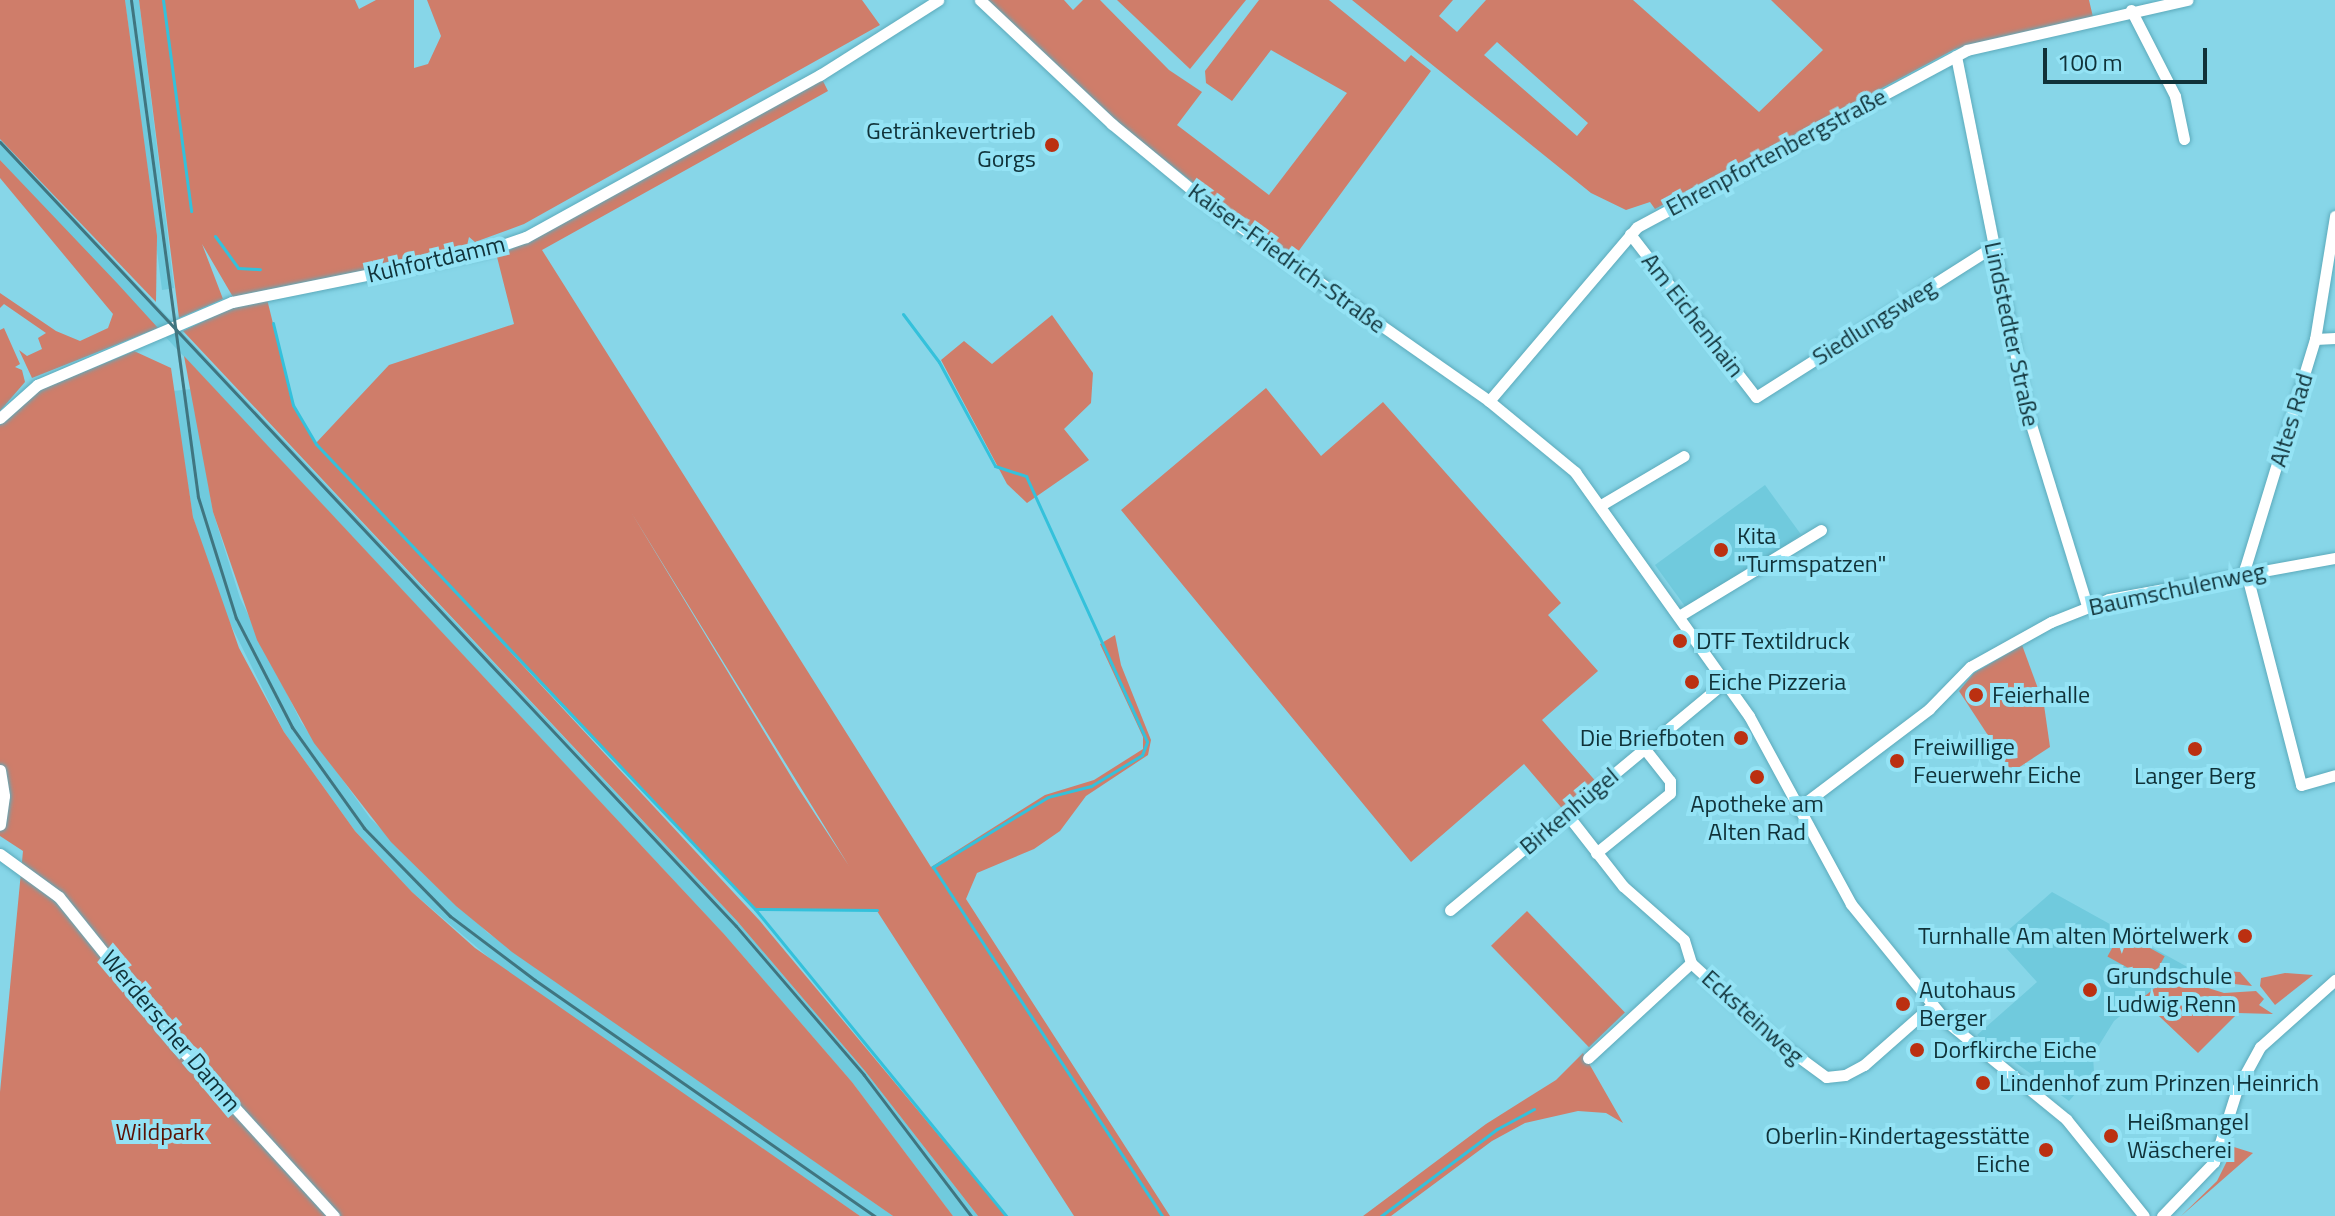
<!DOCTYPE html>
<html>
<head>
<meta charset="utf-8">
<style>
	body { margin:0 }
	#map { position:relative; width:2335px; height:1216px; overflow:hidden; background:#87d6e8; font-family:"Titillium Web",sans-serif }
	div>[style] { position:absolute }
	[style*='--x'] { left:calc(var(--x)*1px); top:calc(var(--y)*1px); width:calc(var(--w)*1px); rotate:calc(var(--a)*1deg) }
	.built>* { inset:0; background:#70cadd; transform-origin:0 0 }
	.green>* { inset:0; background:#cf7d6a; transform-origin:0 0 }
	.stream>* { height:3px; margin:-1.5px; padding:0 1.5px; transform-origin:1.5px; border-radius:1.5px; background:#34c1db }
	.roads { filter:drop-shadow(0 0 2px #5caabb) drop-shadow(0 0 2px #5caabb) }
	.minor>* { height:11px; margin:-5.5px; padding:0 5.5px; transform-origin:5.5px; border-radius:5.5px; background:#fff }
	.rail>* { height:3px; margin:-1.5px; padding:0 1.5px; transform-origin:1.5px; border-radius:1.5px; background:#407580 }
	.dots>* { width:22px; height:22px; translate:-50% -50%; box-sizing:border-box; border:4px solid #94e3f5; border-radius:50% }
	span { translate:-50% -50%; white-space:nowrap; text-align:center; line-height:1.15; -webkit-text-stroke:8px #94e3f5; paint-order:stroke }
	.poi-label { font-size:24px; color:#103239 }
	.right { translate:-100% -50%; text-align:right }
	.left { translate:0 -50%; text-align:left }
	.street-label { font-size:24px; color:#103239 }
	.park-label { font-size:24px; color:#5b1103 }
	.scale { position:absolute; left:2043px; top:48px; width:164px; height:36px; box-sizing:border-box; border:4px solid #103239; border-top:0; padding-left:10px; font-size:24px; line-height:28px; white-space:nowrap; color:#103239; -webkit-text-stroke:6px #94e3f5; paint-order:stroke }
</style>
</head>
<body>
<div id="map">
	<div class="built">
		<i style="clip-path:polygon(125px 0,139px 0,174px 288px,169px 289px,162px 290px)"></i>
		<i style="clip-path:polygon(0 139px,737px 921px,865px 1071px,978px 1216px,953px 1216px,852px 1082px,724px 934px,0 160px)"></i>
		<i style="clip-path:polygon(192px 389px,213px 512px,240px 598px,301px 722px,370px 818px,488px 933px,893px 1216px,860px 1216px,500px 967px,412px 892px,355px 831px,284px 732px,221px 605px,193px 517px,173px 391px)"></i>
		<i style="left:1765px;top:485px;width:61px;height:136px;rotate:54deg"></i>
		<i style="clip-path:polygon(2052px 892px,2191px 969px,2180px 982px,2170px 976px,2114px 1021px,2093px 1055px,2094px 1073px,2069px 1101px,1977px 1035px,2037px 982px,1998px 939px)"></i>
	</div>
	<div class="green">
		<i style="clip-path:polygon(0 0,125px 0,157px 236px,156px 302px,0 139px)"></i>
		<i style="clip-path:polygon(139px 0,355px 0,359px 9px,376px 0,414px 0,414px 68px,428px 64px,441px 36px,427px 0,862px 0,880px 25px,524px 224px,475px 242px,469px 237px,466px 250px,233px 297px,202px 244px,223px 299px,179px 318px)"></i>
		<i style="clip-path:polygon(984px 0,1064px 0,1073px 10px,1083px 0,1100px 0,1169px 70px,1202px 92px,1177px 125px,1269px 195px,1347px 93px,1271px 50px,1232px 101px,1206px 83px,1205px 71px,1259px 0,1329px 0,1405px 62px,1411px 55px,1431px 71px,1292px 260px,1131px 134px)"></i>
		<i style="clip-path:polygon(1117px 0,1246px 0,1190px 69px)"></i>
		<i style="clip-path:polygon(evenodd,1352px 0,1453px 0,1439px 16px,1457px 32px,1486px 0,1633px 0,1759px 112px,1823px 50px,1771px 0,2089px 0,2093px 17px,1955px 49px,1655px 209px,1650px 202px,1626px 210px,1591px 193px,1352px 0,1497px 42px,1588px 123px,1577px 136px,1484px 55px,1497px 42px)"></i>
		<i style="clip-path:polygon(evenodd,821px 77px,828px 91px,542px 250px,931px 867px,1045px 795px,1094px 780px,1143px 749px,1143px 737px,1100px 644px,1115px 635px,1121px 665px,1151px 740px,1148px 755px,1086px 796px,1060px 831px,1034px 849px,977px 873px,966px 899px,1170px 1216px,1074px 1216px,877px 911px,755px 909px,487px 627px,760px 921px,1006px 1216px,978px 1216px,865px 1071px,737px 921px,183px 331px,233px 307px,267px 299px,293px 405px,316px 443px,389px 365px,514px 324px,497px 257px,821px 77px,631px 512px,849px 866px,798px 788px,631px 512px)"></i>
		<i style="clip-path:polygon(0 160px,117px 283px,158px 328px,32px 378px,19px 350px,27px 356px,42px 349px,38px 338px,46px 333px,4px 304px,0 308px,0 293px,56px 331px,80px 341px,108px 328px,113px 314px,0 178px)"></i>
		<i style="clip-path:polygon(1052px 315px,1093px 373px,1091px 403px,1064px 429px,1089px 460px,1027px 503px,1007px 484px,941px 360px,964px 341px,992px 364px)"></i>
		<i style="clip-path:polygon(4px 328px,20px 364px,15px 367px,22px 370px,25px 382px,0 411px,0 330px)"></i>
		<i style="clip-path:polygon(134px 351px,171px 368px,193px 517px,239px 648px,284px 732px,355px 831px,412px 892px,475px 948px,860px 1216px,0 1216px,0 1092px,23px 851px,0 836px,0 425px,30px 394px)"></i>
		<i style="clip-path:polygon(184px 356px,724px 934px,852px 1082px,953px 1216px,893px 1216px,512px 952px,456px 906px,391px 842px,314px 743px,257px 640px,213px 512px)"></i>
		<i style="clip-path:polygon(1266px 388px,1321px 456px,1383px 402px,1561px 603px,1548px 615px,1598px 671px,1542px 720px,1599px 785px,1566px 813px,1524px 764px,1411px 862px,1121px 510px)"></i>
		<i style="clip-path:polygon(2022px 645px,2044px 705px,2050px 747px,2012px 772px,1959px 691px,1974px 673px)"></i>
		<i style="left:1527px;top:911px;width:141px;height:50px;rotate:46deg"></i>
		<i style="left:2121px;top:932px;width:50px;height:28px;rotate:29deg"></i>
		<i style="clip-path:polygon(2203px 970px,2240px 972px,2252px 986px,2208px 981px,2197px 976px)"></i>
		<i style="clip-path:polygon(2285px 973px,2313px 975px,2275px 1005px,2260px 986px,2261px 978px)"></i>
		<i style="clip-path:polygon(2170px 976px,2224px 993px,2256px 991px,2264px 999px,2259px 1005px,2273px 1014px,2238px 1013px,2198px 1053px,2141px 999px)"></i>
		<i style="clip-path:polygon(1583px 1053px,1623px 1123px,1606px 1113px,1578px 1111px,1525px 1123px,1492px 1141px,1391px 1216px,1363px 1216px,1486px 1124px,1556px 1080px)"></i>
		<i style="clip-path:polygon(2234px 1147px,2253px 1153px,2181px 1216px,2217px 1181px)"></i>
	</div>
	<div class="stream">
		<i style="--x:163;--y:0;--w:213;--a:82.4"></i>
		<i style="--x:215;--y:236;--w:39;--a:54"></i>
		<i style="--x:238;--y:268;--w:22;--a:3"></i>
		<i style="--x:903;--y:314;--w:60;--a:53.1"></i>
		<i style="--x:939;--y:362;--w:118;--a:61.7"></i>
		<i style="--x:995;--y:466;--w:33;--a:18"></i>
		<i style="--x:1026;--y:476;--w:292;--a:65.5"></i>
		<i style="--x:1147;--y:742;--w:14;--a:111"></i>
		<i style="--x:1142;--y:755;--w:60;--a:148.7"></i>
		<i style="--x:1091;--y:786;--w:44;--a:165.7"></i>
		<i style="--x:1048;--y:797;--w:135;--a:148.7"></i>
		<i style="--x:933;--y:867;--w:417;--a:56.7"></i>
		<i style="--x:273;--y:323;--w:84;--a:76.3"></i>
		<i style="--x:293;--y:405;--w:45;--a:59.5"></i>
		<i style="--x:316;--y:444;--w:639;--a:46.65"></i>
		<i style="--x:755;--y:909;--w:397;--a:50.7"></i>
		<i style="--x:757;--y:909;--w:120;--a:0.5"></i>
		<i style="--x:1381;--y:1216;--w:145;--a:-36.9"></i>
		<i style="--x:1497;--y:1129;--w:42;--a:-28.4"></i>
	</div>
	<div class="roads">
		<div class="minor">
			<i style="--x:980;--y:0;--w:181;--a:43.2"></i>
			<i style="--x:1112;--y:124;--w:134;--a:39.5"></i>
			<i style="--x:1215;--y:209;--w:335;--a:35"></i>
			<i style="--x:1489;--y:401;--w:112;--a:39.5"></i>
			<i style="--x:1575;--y:472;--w:300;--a:54.5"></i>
			<i style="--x:1749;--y:716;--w:214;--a:61.5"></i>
			<i style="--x:1851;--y:904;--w:152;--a:50.9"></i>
			<i style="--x:1947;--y:1022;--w:154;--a:39.2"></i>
			<i style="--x:2066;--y:1119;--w:124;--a:51.2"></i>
			<i style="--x:2131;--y:10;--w:97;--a:62.9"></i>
			<i style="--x:2175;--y:96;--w:44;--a:78.2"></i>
			<i style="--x:1956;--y:56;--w:366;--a:78.7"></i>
			<i style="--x:2028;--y:415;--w:200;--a:72.8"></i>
			<i style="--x:2335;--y:216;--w:125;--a:99.2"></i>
			<i style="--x:2315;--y:339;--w:239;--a:107"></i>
			<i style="--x:2245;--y:568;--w:224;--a:75.5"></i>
			<i style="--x:2301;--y:785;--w:35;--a:-16"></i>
			<i style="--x:1630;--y:234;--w:206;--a:52.3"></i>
			<i style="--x:1756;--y:397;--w:280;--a:-32.4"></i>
			<i style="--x:2315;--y:339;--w:20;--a:-3"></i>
			<i style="--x:1489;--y:401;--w:228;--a:-49.6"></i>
			<i style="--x:1637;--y:227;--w:374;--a:-28.2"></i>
			<i style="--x:1967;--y:50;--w:226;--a:-12.8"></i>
			<i style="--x:0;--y:418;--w:50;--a:-41.7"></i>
			<i style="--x:37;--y:385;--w:212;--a:-23.1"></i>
			<i style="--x:232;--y:302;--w:258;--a:-11.4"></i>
			<i style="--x:485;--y:251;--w:43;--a:-18.9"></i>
			<i style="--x:526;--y:237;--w:336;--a:-28.9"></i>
			<i style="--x:820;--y:75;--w:140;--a:-32.4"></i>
			<i style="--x:1601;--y:505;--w:96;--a:-30.6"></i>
			<i style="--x:1679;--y:616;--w:166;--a:-31.2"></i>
			<i style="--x:0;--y:770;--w:26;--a:81"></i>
			<i style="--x:4;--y:796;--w:29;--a:98"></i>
			<i style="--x:1797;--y:809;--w:166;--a:-37.1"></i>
			<i style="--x:1929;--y:709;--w:59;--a:-45.7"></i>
			<i style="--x:1970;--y:667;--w:93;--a:-29.1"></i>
			<i style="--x:2051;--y:622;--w:62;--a:-21.6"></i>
			<i style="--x:2109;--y:599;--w:230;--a:-10.3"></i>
			<i style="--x:1566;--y:813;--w:93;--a:52"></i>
			<i style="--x:1623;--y:886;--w:81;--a:41.5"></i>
			<i style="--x:1684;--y:940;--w:24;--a:73"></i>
			<i style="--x:1691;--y:963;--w:111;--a:42.4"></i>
			<i style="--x:1773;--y:1038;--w:66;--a:36.3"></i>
			<i style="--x:1826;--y:1077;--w:19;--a:-6"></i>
			<i style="--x:1845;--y:1075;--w:21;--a:-28"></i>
			<i style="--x:1864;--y:1065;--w:91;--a:-41.4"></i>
			<i style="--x:1596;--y:853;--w:95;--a:-39"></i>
			<i style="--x:1670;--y:793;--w:12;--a:-90"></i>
			<i style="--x:1670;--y:781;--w:42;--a:-128.2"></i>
			<i style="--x:0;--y:854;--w:73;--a:36.1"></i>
			<i style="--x:59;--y:897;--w:201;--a:51.1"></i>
			<i style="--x:185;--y:1053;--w:221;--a:47.6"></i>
			<i style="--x:1450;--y:910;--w:357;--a:-39.7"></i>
			<i style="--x:1588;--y:1058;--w:140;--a:-42.7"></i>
			<i style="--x:2162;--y:1216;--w:75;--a:-46.1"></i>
			<i style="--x:2214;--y:1162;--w:77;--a:-72.5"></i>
			<i style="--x:2237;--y:1089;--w:48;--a:-61.3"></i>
			<i style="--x:2260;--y:1047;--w:101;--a:-41.8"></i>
		</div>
	</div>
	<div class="rail">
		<i style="--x:131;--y:0;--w:501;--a:82.32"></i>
		<i style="--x:198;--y:497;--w:127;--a:72.6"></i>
		<i style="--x:236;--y:618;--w:123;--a:62.8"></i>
		<i style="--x:292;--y:727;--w:124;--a:54.5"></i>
		<i style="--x:364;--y:828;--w:123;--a:45.7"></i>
		<i style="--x:450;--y:916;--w:106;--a:37"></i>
		<i style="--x:535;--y:980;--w:414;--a:34.8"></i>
		<i style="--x:0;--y:142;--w:1075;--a:46.81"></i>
		<i style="--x:736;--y:926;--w:196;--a:49.3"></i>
		<i style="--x:864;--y:1075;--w:177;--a:52.8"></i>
	</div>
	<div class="dots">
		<i style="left:1052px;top:145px;background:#bb3011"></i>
		<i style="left:1721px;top:550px;background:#bb3011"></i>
		<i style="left:1680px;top:641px;background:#bb3011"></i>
		<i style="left:1692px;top:682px;background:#bb3011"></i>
		<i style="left:1976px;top:695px;background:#bb3011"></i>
		<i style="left:1741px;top:738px;background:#bb3011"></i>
		<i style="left:2195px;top:749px;background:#bb3011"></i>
		<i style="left:1897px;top:761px;background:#bb3011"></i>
		<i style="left:1757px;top:777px;background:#bb3011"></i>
		<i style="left:2245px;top:936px;background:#bb3011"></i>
		<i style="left:2090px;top:990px;background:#bb3011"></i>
		<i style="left:1903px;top:1004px;background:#bb3011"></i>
		<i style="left:1917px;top:1050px;background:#bb3011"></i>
		<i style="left:1983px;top:1083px;background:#bb3011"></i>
		<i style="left:2111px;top:1136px;background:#bb3011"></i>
		<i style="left:2046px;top:1150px;background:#bb3011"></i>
	</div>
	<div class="poi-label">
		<span class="right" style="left:1036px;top:145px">Getränkevertrieb<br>Gorgs</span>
		<span class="left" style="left:1737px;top:550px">Kita<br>"Turmspatzen"</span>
		<span class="left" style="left:1696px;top:641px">DTF Textildruck</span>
		<span class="left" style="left:1708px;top:682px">Eiche Pizzeria</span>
		<span class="left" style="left:1992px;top:695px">Feierhalle</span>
		<span class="right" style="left:1725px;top:738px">Die Briefboten</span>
		<span class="left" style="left:1913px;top:761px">Freiwillige<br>Feuerwehr Eiche</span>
		<span style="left:2195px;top:776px">Langer Berg</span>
		<span style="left:1757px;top:818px">Apotheke am<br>Alten Rad</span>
		<span class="right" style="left:2229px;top:936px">Turnhalle Am alten Mörtelwerk</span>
		<span class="left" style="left:2106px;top:990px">Grundschule<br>Ludwig Renn</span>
		<span class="left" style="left:1919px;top:1004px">Autohaus<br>Berger</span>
		<span class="left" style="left:1933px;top:1050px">Dorfkirche Eiche</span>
		<span class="left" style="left:1999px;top:1083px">Lindenhof zum Prinzen Heinrich</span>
		<span class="left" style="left:2127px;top:1136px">Heißmangel<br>Wäscherei</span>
		<span class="right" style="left:2030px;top:1150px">Oberlin-Kindertagesstätte<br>Eiche</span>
	</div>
	<div class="street-label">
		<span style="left:1776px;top:152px;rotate:-28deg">Ehrenpfortenbergstraße</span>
		<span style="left:1287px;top:258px;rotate:36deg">Kaiser-Friedrich-Straße</span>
		<span style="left:436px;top:259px;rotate:-13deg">Kuhfortdamm</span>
		<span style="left:1693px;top:315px;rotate:52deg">Am Eichenhain</span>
		<span style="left:1874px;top:322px;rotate:-32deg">Siedlungsweg</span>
		<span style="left:2012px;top:334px;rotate:78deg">Lindstedter Straße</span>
		<span style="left:2291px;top:420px;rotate:-73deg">Altes Rad</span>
		<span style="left:2177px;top:589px;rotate:-12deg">Baumschulenweg</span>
		<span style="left:1569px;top:811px;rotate:-40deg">Birkenhügel</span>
		<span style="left:1753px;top:1017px;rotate:42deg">Ecksteinweg</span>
		<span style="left:171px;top:1031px;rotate:50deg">Werderscher Damm</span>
	</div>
	<div class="park-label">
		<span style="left:160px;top:1132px">Wildpark</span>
	</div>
	<div class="scale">100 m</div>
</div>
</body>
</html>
